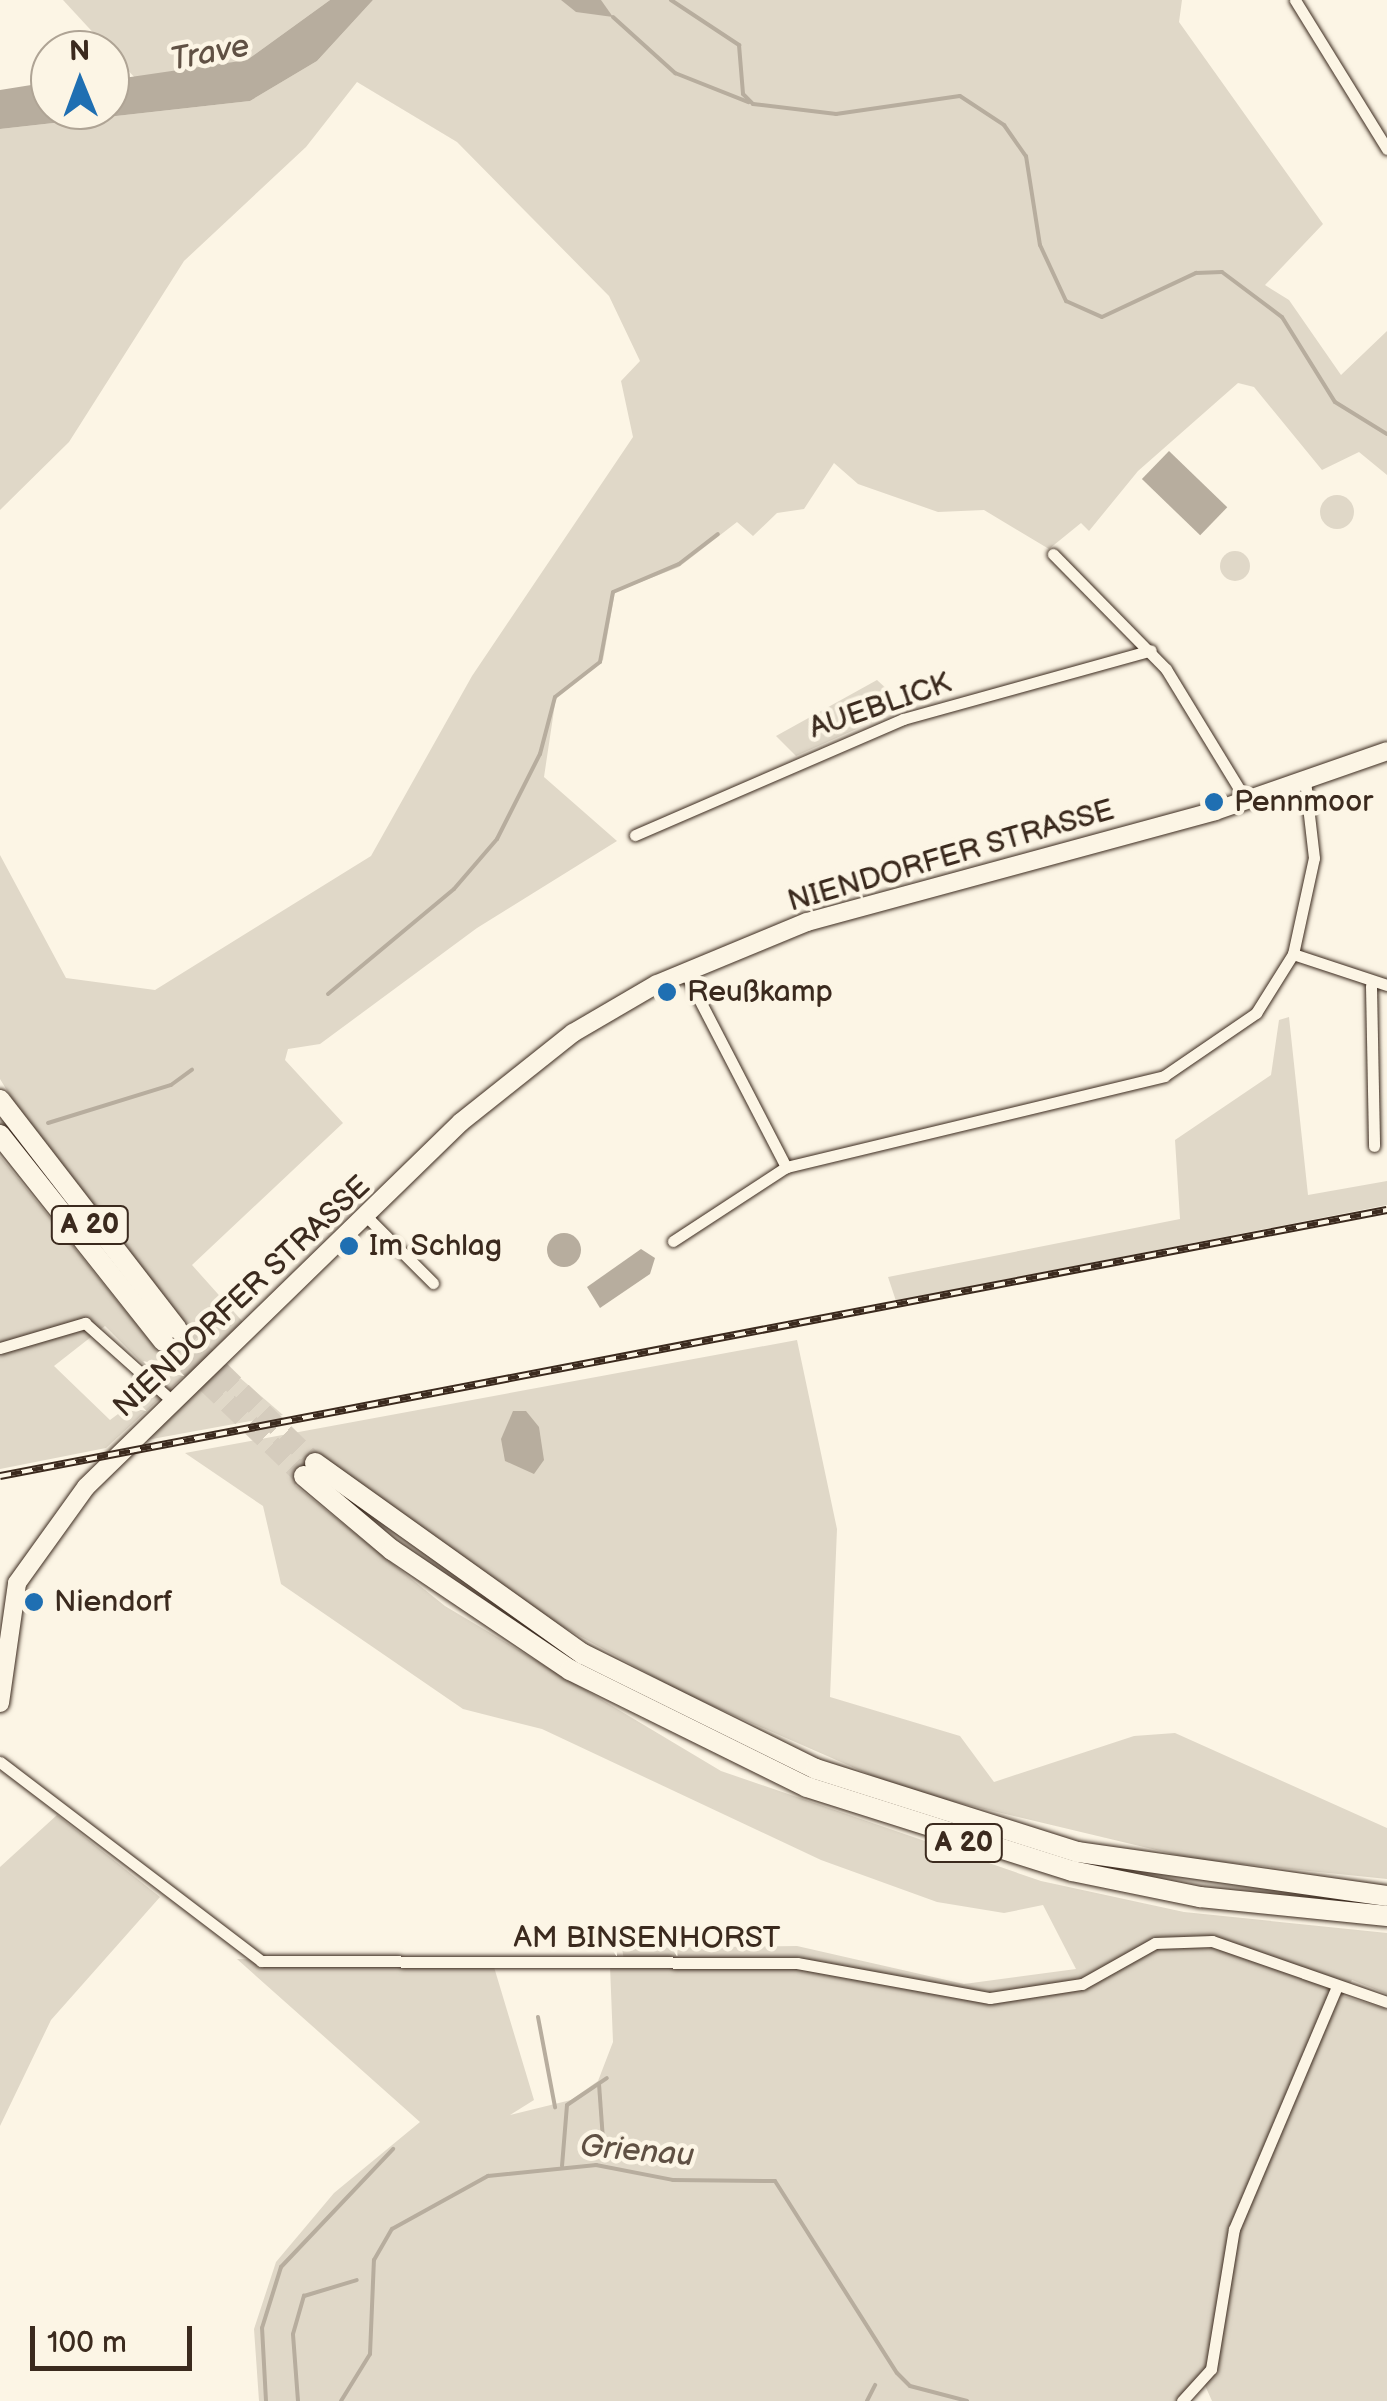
<!DOCTYPE html>
<html>
<head>
<meta charset="utf-8">
<style>
	body { margin:0 }
	#map { position:relative; width:1387px; height:2401px; overflow:hidden; background:#fcf5e5; font-family:"Balsamiq Sans",sans-serif }
	div>[style] { position:absolute }
	[style*='--x'] { left:calc(var(--x)*1px); top:calc(var(--y)*1px); width:calc(var(--w)*1px); rotate:calc(var(--a)*1deg) }
	.green>* { inset:0; background:#e0d8c8 }
	.round { border-radius:50% }
	.water>* { inset:0; background:#b7ad9e; transform-origin:0 0 }
	.stream>* { height:4px; margin:-2px; padding:0 2px; transform-origin:2px; border-radius:2px; background:#b7ad9e }
	.motorway-tunnel>* { height:20px; margin-top:-10px; transform-origin:0; background:repeating-linear-gradient(90deg,#d5ccbd 0 20px,transparent 0 30px) }
	.roads { filter:drop-shadow(0 0 2px #3b2a1e) drop-shadow(0 0 2px #3b2a1e) }
	.minor>* { height:11px; margin:-5.5px; padding:0 5.5px; transform-origin:5.5px; border-radius:5.5px; background:#fcf5e5 }
	.secondary>* { height:18px; margin:-9px; padding:0 9px; transform-origin:9px; border-radius:9px; background:#fcf5e5 }
	.motorway>* { height:20px; margin:-10px; padding:0 10px; transform-origin:10px; border-radius:10px; background:#fcf5e5 }
	.rail>* { height:8px; margin-top:-4px; transform-origin:0; background:repeating-linear-gradient(90deg,#fcf5e5 0 11px,#3b2a1e 0 22px); box-sizing:border-box; border-block:2px solid #3b2a1e }
	.dots>* { width:28px; height:28px; translate:-50% -50%; box-sizing:border-box; border:5px solid #fcf5e5; border-radius:50% }
	span { translate:-50% -50%; white-space:nowrap; text-align:center; line-height:1.15; -webkit-text-stroke:9px #fcf5e5; paint-order:stroke }
	.shield-label span { padding:2px 8px; background:#fcf5e5; border:2px solid; border-radius:8px; -webkit-text-stroke-width:0 }
	.shield-label { font-size:28px; color:#3b2a1e; font-weight:700 }
	.street-label { font-size:30px; color:#3b2a1e }
	.poi-label { font-size:30px; color:#3b2a1e }
	.left { translate:0 -50%; text-align:left }
	.water-label { font-size:32px; color:#605144; font-style:italic }
	.north { position:absolute; left:30px; top:30px; width:100px; height:100px; box-sizing:border-box; background:#fcf5e5; border:2px solid #afa495; border-radius:50%; rotate:359deg; font-size:28px; font-weight:700; line-height:40px; text-align:center; color:#3b2a1e }
	.north::after { content:''; display:block; margin:auto; width:35px; height:45px; background:#1f6fb2; clip-path:polygon(50% 0,100% 100%,50% 72%,0 100%) }
	.scale { position:absolute; left:30px; top:2326px; width:162px; height:45px; box-sizing:border-box; border:5px solid #3b2a1e; border-top:0; padding-left:12px; font-size:30px; line-height:35px; white-space:nowrap; color:#3b2a1e; -webkit-text-stroke:8px #fcf5e5; paint-order:stroke }
</style>
</head>
<body>
<div id="map">
	<div class="green">
		<i style="clip-path:polygon(63px 0,330px 0,247px 60px,136px 79px)"></i>
		<i style="clip-path:polygon(evenodd,373px 0,1182px 0,1179px 22px,1323px 224px,1265px 285px,1289px 300px,1341px 375px,1387px 331px,1387px 475px,1359px 452px,1322px 470px,1254px 387px,1238px 383px,1138px 471px,1089px 531px,1081px 523px,1049px 549px,984px 510px,938px 512px,858px 484px,834px 463px,804px 509px,777px 513px,753px 536px,737px 522px,679px 567px,615px 592px,603px 660px,556px 697px,544px 777px,617px 841px,477px 928px,320px 1044px,288px 1049px,285px 1060px,343px 1123px,192px 1265px,243px 1322px,106px 1448px,0 1469px,0 1156px,157px 1350px,186px 1324px,57px 1173px,0 1079px,0 855px,66px 978px,155px 990px,371px 856px,472px 676px,633px 437px,621px 381px,640px 361px,609px 296px,457px 142px,357px 82px,306px 147px,184px 261px,69px 442px,0 510px,0 129px,250px 101px,317px 61px,373px 0,105px 1326px,161px 1382px,110px 1420px,54px 1366px,105px 1326px)"></i>
		<i class="round" style="left:1320px;top:495px;width:34px;height:34px"></i>
		<i class="round" style="left:1220px;top:551px;width:30px;height:30px"></i>
		<i style="clip-path:polygon(877px 680px,889px 691px,879px 719px,796px 756px,776px 736px)"></i>
		<i style="clip-path:polygon(1289px 1017px,1308px 1195px,1387px 1181px,1387px 1205px,896px 1301px,888px 1277px,1180px 1219px,1175px 1140px,1271px 1075px,1279px 1020px)"></i>
		<i style="clip-path:polygon(797px 1340px,837px 1529px,830px 1697px,960px 1736px,994px 1782px,1134px 1736px,1175px 1733px,1387px 1828px,1387px 1879px,1194px 1859px,905px 1790px,683px 1693px,498px 1591px,322px 1455px,295px 1485px,445px 1606px,721px 1771px,1041px 1881px,1184px 1912px,1387px 1933px,1387px 1994px,1352px 1980px,1343px 1996px,1387px 2009px,1387px 2401px,1212px 2401px,1203px 2381px,1182px 2401px,259px 2401px,254px 2329px,276px 2262px,334px 2193px,420px 2122px,237px 1959px,494px 1967px,534px 2100px,510px 2115px,571px 2100px,598px 2081px,613px 2042px,610px 1966px,625px 1966px,622px 1948px,797px 1946px,964px 1984px,1076px 1969px,1043px 1905px,1004px 1913px,937px 1902px,821px 1860px,542px 1729px,463px 1709px,281px 1584px,263px 1506px,185px 1453px)"></i>
		<i style="clip-path:polygon(224px 1364px,283px 1415px,141px 1441px)"></i>
		<i style="clip-path:polygon(57px 1815px,160px 1897px,51px 2020px,0 2126px,0 1867px)"></i>
	</div>
	<div class="water">
		<i style="clip-path:polygon(330px 0,373px 0,317px 61px,250px 101px,0 129px,0 90px,50px 82px,50px 110px,110px 110px,110px 80px,247px 60px)"></i>
		<i style="clip-path:polygon(561px 0,601px 0,613px 17px,576px 12px)"></i>
		<i style="left:1169px;top:451px;width:81px;height:39px;rotate:44deg"></i>
		<i class="round" style="left:547px;top:1233px;width:34px;height:34px"></i>
		<i style="clip-path:polygon(641px 1249px,655px 1258px,650px 1274px,600px 1308px,587px 1287px)"></i>
		<i style="clip-path:polygon(513px 1411px,526px 1411px,539px 1427px,544px 1460px,534px 1474px,505px 1461px,501px 1439px)"></i>
	</div>
	<div class="stream">
		<i style="--x:671;--y:0;--w:82;--a:33.5"></i>
		<i style="--x:739;--y:45;--w:49;--a:85.3"></i>
		<i style="--x:743;--y:94;--w:14;--a:45"></i>
		<i style="--x:753;--y:104;--w:84;--a:6.9"></i>
		<i style="--x:836;--y:114;--w:125;--a:-8.3"></i>
		<i style="--x:960;--y:96;--w:53;--a:33.4"></i>
		<i style="--x:1004;--y:125;--w:38;--a:55"></i>
		<i style="--x:1026;--y:156;--w:90;--a:81.1"></i>
		<i style="--x:1040;--y:245;--w:62;--a:65.1"></i>
		<i style="--x:1066;--y:301;--w:39;--a:24"></i>
		<i style="--x:1102;--y:317;--w:104;--a:-25.1"></i>
		<i style="--x:1196;--y:273;--w:26;--a:-2"></i>
		<i style="--x:1222;--y:272;--w:75;--a:36.9"></i>
		<i style="--x:1282;--y:317;--w:100;--a:58.1"></i>
		<i style="--x:1335;--y:402;--w:61;--a:31.6"></i>
		<i style="--x:613;--y:17;--w:84;--a:42.1"></i>
		<i style="--x:675;--y:73;--w:79;--a:21.7"></i>
		<i style="--x:328;--y:994;--w:164;--a:-39.8"></i>
		<i style="--x:454;--y:889;--w:66;--a:-49.3"></i>
		<i style="--x:497;--y:839;--w:95;--a:-63.2"></i>
		<i style="--x:540;--y:754;--w:59;--a:-75.3"></i>
		<i style="--x:555;--y:697;--w:57;--a:-37.9"></i>
		<i style="--x:600;--y:662;--w:71;--a:-79.5"></i>
		<i style="--x:613;--y:592;--w:72;--a:-23"></i>
		<i style="--x:679;--y:564;--w:49;--a:-37.6"></i>
		<i style="--x:48;--y:1123;--w:129;--a:-17.2"></i>
		<i style="--x:171;--y:1085;--w:26;--a:-36"></i>
		<i style="--x:538;--y:2017;--w:92;--a:79.3"></i>
		<i style="--x:599;--y:2084;--w:70;--a:85.9"></i>
		<i style="--x:562;--y:2166;--w:61;--a:-85.3"></i>
		<i style="--x:567;--y:2105;--w:48;--a:-34"></i>
		<i style="--x:266;--y:2401;--w:73;--a:-93.1"></i>
		<i style="--x:262;--y:2328;--w:64;--a:-72.7"></i>
		<i style="--x:281;--y:2267;--w:163;--a:-46.5"></i>
		<i style="--x:298;--y:2401;--w:67;--a:-94.3"></i>
		<i style="--x:293;--y:2334;--w:40;--a:-74"></i>
		<i style="--x:304;--y:2296;--w:55;--a:-16.8"></i>
		<i style="--x:341;--y:2401;--w:55;--a:-58.3"></i>
		<i style="--x:370;--y:2354;--w:94;--a:-87.6"></i>
		<i style="--x:374;--y:2260;--w:36;--a:-60"></i>
		<i style="--x:392;--y:2229;--w:110;--a:-28.9"></i>
		<i style="--x:488;--y:2176;--w:109;--a:-5.8"></i>
		<i style="--x:596;--y:2165;--w:78;--a:11"></i>
		<i style="--x:673;--y:2180;--w:102;--a:0.6"></i>
		<i style="--x:775;--y:2181;--w:227;--a:57.6"></i>
		<i style="--x:897;--y:2373;--w:18;--a:45"></i>
		<i style="--x:910;--y:2386;--w:59;--a:14.7"></i>
		<i style="--x:867;--y:2401;--w:18;--a:-63"></i>
	</div>
	<div class="motorway-tunnel">
		<i style="--x:177;--y:1329;--w:192;--a:44.2"></i>
		<i style="--x:163;--y:1341;--w:195;--a:43.8"></i>
	</div>
	<div class="roads">
		<div class="minor">
			<i style="--x:1295;--y:0;--w:175;--a:58.3"></i>
			<i style="--x:1053;--y:554;--w:161;--a:45.5"></i>
			<i style="--x:1166;--y:669;--w:153;--a:58.6"></i>
			<i style="--x:635;--y:835;--w:292;--a:-23.4"></i>
			<i style="--x:903;--y:719;--w:257;--a:-15.5"></i>
			<i style="--x:1293;--y:954;--w:99;--a:18.3"></i>
			<i style="--x:685;--y:972;--w:220;--a:62.6"></i>
			<i style="--x:786;--y:1167;--w:389;--a:-13.5"></i>
			<i style="--x:1164;--y:1076;--w:112;--a:-34.4"></i>
			<i style="--x:1256;--y:1013;--w:70;--a:-57.9"></i>
			<i style="--x:1293;--y:954;--w:98;--a:-77.7"></i>
			<i style="--x:1314;--y:858;--w:79;--a:-96.6"></i>
			<i style="--x:1371;--y:986;--w:160;--a:88.9"></i>
			<i style="--x:368;--y:1218;--w:92;--a:45"></i>
			<i style="--x:673;--y:1241;--w:135;--a:-33.2"></i>
			<i style="--x:0;--y:1348;--w:89;--a:-16.4"></i>
			<i style="--x:85;--y:1323;--w:114;--a:41.8"></i>
			<i style="--x:0;--y:1762;--w:328;--a:37.3"></i>
			<i style="--x:261;--y:1961;--w:536;--a:0.21"></i>
			<i style="--x:797;--y:1963;--w:196;--a:10.3"></i>
			<i style="--x:990;--y:1998;--w:93;--a:-8.7"></i>
			<i style="--x:1082;--y:1984;--w:84;--a:-29.3"></i>
			<i style="--x:1155;--y:1943;--w:57;--a:-2"></i>
			<i style="--x:1212;--y:1941;--w:185;--a:19.2"></i>
			<i style="--x:1182;--y:2401;--w:43;--a:-47.8"></i>
			<i style="--x:1211;--y:2369;--w:142;--a:-80.7"></i>
			<i style="--x:1234;--y:2229;--w:264;--a:-67"></i>
		</div>
		<div class="secondary">
			<i style="--x:0;--y:1703;--w:121;--a:-81.9"></i>
			<i style="--x:17;--y:1583;--w:118;--a:-54.3"></i>
			<i style="--x:86;--y:1487;--w:523;--a:-44.23"></i>
			<i style="--x:461;--y:1122;--w:143;--a:-38.5"></i>
			<i style="--x:573;--y:1033;--w:97;--a:-30.3"></i>
			<i style="--x:657;--y:984;--w:162;--a:-22.5"></i>
			<i style="--x:807;--y:922;--w:423;--a:-15.2"></i>
			<i style="--x:1215;--y:811;--w:182;--a:-19.2"></i>
		</div>
		<div class="motorway">
			<i style="--x:0;--y:1100;--w:289;--a:52.3"></i>
			<i style="--x:0;--y:1135;--w:263;--a:51.6"></i>
			<i style="--x:315;--y:1463;--w:329;--a:35.5"></i>
			<i style="--x:583;--y:1654;--w:260;--a:26.3"></i>
			<i style="--x:816;--y:1769;--w:275;--a:17.6"></i>
			<i style="--x:1078;--y:1852;--w:312;--a:8.1"></i>
			<i style="--x:304;--y:1476;--w:115;--a:40.1"></i>
			<i style="--x:392;--y:1550;--w:215;--a:34"></i>
			<i style="--x:570;--y:1670;--w:264;--a:26.3"></i>
			<i style="--x:807;--y:1787;--w:278;--a:17.6"></i>
			<i style="--x:1072;--y:1871;--w:131;--a:11.5"></i>
			<i style="--x:1200;--y:1897;--w:188;--a:5.8"></i>
		</div>
	</div>
	<div class="rail">
		<i style="--x:0;--y:1476;--w:1412;--a:-10.86"></i>
	</div>
	<div class="dots">
		<i style="left:1214px;top:802px;background:#1f6fb2"></i>
		<i style="left:667px;top:992px;background:#1f6fb2"></i>
		<i style="left:349px;top:1246px;background:#1f6fb2"></i>
		<i style="left:34px;top:1602px;background:#1f6fb2"></i>
	</div>
	<div class="shield-label">
		<span style="left:90px;top:1225px">A 20</span>
		<span style="left:964px;top:1843px">A 20</span>
	</div>
	<div class="street-label">
		<span style="left:880px;top:706px;rotate:-19deg">AUEBLICK</span>
		<span style="left:951px;top:856px;rotate:-16deg">NIENDORFER STRASSE</span>
		<span style="left:242px;top:1297px;rotate:-43deg">NIENDORFER STRASSE</span>
		<span style="left:647px;top:1938px">AM BINSENHORST</span>
	</div>
	<div class="poi-label">
		<span class="left" style="left:1234px;top:802px">Pennmoor</span>
		<span class="left" style="left:687px;top:992px">Reußkamp</span>
		<span class="left" style="left:369px;top:1246px">Im Schlag</span>
		<span class="left" style="left:54px;top:1602px">Niendorf</span>
	</div>
	<div class="water-label">
		<span style="left:210px;top:54px;rotate:-11deg">Trave</span>
		<span style="left:637px;top:2152px;rotate:5deg">Grienau</span>
	</div>
	<div class="north">N</div>
	<div class="scale">100 m</div>
</div>
</body>
</html>
